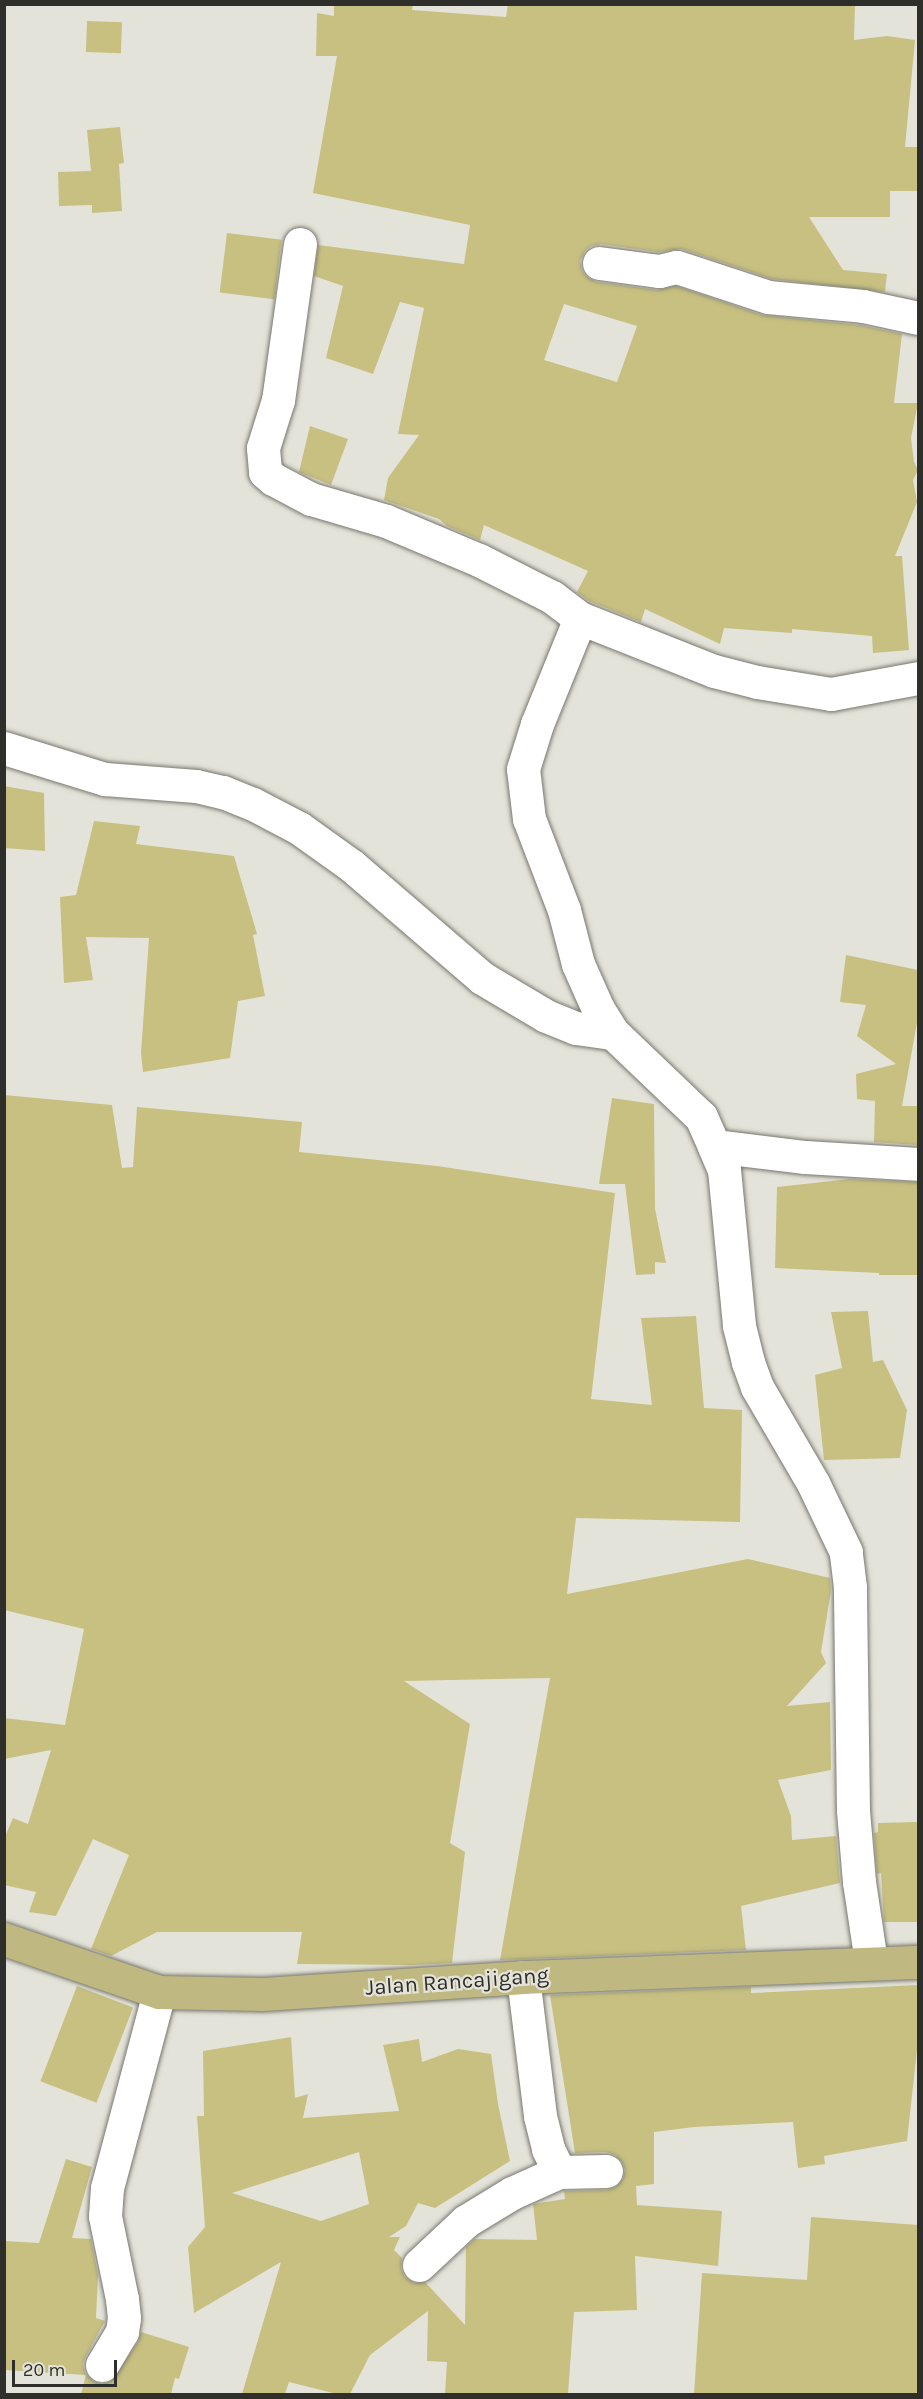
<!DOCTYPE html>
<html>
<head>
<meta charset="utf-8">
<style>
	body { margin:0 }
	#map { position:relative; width:923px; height:2399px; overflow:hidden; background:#e4e3d9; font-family:Karla,sans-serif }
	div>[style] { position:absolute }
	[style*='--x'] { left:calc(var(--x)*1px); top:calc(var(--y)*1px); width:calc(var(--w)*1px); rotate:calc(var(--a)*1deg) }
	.building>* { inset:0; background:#c7c081; transform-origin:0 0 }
	.roads { filter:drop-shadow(0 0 2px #78776e) drop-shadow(0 0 2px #78776e) }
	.minor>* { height:33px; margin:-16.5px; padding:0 16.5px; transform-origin:16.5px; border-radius:16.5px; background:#fff }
	.major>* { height:33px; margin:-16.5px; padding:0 16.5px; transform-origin:16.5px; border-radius:16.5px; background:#bfb880 }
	span { translate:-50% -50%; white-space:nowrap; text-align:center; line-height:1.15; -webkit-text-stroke:4.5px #e4e3d9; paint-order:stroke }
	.street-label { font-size:22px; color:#2e2e2a }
	.frame { position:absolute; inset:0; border:6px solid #2e2e2a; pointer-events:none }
	.scale { position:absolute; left:12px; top:2360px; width:105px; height:27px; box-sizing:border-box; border:3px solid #2e2e2a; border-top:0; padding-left:8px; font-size:18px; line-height:21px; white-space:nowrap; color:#2e2e2a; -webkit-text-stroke:4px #e4e3d9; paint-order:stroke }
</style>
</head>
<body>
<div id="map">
	<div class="building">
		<i style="clip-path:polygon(evenodd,334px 4px,413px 4px,412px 10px,506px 17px,508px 4px,855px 4px,854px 40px,887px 36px,915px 40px,905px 147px,918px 147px,918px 191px,890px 191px,890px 217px,809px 217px,843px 270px,887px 274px,885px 292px,772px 279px,682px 249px,658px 252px,601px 244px,591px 246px,585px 251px,580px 261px,582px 271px,587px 277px,597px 282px,657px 290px,676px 286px,762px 315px,860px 325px,902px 334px,894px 403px,918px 403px,911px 438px,914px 462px,918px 470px,913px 480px,917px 502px,895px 556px,902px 556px,909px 650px,873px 653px,872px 636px,792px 629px,792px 633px,724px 628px,720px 644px,645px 609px,641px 622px,589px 601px,577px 592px,588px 571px,484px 525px,480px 540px,447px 526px,439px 519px,384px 500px,388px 478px,419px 435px,398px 434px,424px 308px,400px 302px,373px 374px,326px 358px,343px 286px,314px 276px,318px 245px,464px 264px,470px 225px,313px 193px,337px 56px,316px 56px,317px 13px,334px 16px,334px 4px,564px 304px,637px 326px,617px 382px,544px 360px,564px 304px)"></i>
		<i style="left:87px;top:21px;width:35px;height:31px;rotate:2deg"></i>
		<i style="clip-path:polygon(120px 127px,124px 163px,119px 164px,122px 211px,92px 213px,92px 205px,59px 206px,58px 172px,91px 171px,87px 130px)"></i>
		<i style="left:227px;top:233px;width:55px;height:60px;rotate:7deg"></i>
		<i style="clip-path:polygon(310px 426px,348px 439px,331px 485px,299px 472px)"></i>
		<i style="clip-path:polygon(4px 786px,44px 793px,45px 851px,4px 848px)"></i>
		<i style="clip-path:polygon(94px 821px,140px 826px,136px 844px,234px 856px,257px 934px,253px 935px,265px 996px,238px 1001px,230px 1058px,143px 1072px,141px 1053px,149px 938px,86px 937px,93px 980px,64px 983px,60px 897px,76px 895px)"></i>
		<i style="clip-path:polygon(846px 955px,918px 970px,918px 1017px,902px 1106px,918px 1106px,918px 1145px,874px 1142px,875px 1101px,857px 1099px,856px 1074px,896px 1064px,857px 1036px,866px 1005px,840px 1002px)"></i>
		<i style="clip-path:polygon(4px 1095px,112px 1105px,122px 1168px,133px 1167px,137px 1107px,302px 1122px,299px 1152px,437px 1166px,615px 1193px,591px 1399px,652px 1405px,641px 1318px,696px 1316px,704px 1408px,742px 1410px,740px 1522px,576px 1518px,567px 1594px,748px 1559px,830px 1578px,831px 1591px,821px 1652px,826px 1663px,787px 1706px,830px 1702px,831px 1770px,778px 1780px,791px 1816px,792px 1840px,836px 1836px,840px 1883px,741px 1906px,746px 1950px,500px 1960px,550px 1678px,404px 1681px,470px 1724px,450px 1843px,465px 1852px,452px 1963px,413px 1965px,297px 1964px,302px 1932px,157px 1932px,111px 1956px,91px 1949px,129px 1855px,93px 1839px,56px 1916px,29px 1912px,36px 1892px,4px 1885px,4px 1839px,13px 1818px,28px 1824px,51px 1750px,4px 1759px,4px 1718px,65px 1725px,84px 1629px,4px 1610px)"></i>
		<i style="clip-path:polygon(612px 1098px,654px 1104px,655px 1209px,666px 1263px,655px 1262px,655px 1274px,636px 1275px,625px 1184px,599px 1184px)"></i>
		<i style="clip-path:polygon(850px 1179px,918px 1182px,918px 1275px,879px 1275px,879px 1273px,775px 1268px,777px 1187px)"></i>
		<i style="clip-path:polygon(868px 1311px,873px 1362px,883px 1360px,907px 1410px,900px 1458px,824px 1460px,815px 1375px,842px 1368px,831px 1312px)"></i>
		<i style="clip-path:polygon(918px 1822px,918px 1922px,884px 1922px,881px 1873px,877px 1874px,874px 1833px,878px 1832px,878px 1823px)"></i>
		<i style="clip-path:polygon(evenodd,918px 1985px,918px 2041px,907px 2141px,824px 2156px,825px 2164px,798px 2168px,793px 2122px,694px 2127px,654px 2132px,654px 2184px,636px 2186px,637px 2205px,722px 2211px,718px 2266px,635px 2256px,637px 2310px,574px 2312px,568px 2394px,445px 2394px,447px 2362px,427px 2361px,428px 2311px,370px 2355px,350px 2394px,337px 2394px,289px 2382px,285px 2394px,242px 2394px,281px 2262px,194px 2313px,188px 2247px,205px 2227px,197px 2116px,204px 2116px,203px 2051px,291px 2037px,295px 2098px,308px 2094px,303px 2118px,399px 2111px,383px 2045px,419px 2039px,422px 2062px,458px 2049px,491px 2054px,498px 2104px,510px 2161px,435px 2208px,418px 2203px,406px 2226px,389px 2237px,400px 2237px,394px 2250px,402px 2258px,401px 2269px,405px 2277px,414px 2283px,425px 2282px,465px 2325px,466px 2247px,475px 2239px,537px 2240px,533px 2204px,565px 2199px,564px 2191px,607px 2190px,616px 2187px,623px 2179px,625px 2170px,622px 2162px,615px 2155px,606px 2152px,575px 2153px,550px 1995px,751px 1987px,751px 1993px,918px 1985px,359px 2152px,369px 2204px,321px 2221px,232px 2193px,359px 2152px)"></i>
		<i style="left:77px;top:1986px;width:60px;height:102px;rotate:21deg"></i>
		<i style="clip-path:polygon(66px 2159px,92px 2167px,72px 2238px,91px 2239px,98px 2275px,96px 2318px,105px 2321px,86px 2356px,83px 2364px,85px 2373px,93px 2381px,102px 2384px,111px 2381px,138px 2342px,141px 2332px,189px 2347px,179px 2379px,175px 2378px,171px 2394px,81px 2394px,86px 2375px,4px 2370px,4px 2241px,39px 2243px)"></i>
		<i style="clip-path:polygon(811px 2217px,918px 2225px,918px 2394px,694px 2394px,702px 2273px,807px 2280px)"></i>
	</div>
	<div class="roads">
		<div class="minor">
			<i style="--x:300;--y:244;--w:158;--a:98"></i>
			<i style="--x:278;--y:400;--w:50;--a:107.4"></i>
			<i style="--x:263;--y:448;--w:24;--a:85"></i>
			<i style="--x:265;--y:472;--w:11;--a:41"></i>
			<i style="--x:273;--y:479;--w:43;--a:27.8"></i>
			<i style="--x:311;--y:499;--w:78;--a:16.3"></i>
			<i style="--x:386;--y:521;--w:101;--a:22.8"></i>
			<i style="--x:479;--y:560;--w:82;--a:26.9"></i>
			<i style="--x:552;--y:597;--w:35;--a:37"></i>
			<i style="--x:599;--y:263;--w:61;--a:7.6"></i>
			<i style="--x:659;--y:271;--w:18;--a:-13"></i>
			<i style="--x:677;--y:267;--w:96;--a:18.2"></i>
			<i style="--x:768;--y:297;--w:95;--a:5.4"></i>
			<i style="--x:863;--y:306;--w:56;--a:12.3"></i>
			<i style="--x:4;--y:748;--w:106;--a:17.1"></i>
			<i style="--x:105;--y:779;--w:91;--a:4.4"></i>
			<i style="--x:196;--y:786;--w:28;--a:13"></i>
			<i style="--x:223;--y:792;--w:32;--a:22"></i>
			<i style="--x:253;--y:804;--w:52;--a:27.6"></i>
			<i style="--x:299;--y:828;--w:65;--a:35.6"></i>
			<i style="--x:352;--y:866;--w:172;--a:40.7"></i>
			<i style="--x:482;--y:978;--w:74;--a:30.7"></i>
			<i style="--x:546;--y:1016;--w:32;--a:22"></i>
			<i style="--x:576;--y:1028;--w:37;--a:8"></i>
			<i style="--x:714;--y:1146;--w:92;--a:6.9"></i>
			<i style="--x:805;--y:1157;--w:113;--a:3.5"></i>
			<i style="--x:871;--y:1962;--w:81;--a:-98.5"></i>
			<i style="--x:859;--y:1882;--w:72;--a:-94.8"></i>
			<i style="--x:853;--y:1810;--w:223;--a:-90.8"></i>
			<i style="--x:850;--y:1587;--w:35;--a:-97"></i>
			<i style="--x:846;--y:1552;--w:76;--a:-115.6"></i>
			<i style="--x:813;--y:1483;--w:111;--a:-120.3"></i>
			<i style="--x:757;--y:1387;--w:27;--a:-110"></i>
			<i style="--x:748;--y:1362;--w:38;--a:-104"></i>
			<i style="--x:739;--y:1325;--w:156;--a:-95.5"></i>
			<i style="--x:724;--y:1170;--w:26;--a:-113"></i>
			<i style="--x:714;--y:1146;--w:32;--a:-114"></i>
			<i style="--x:701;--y:1117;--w:122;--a:-136.3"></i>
			<i style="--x:613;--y:1033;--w:28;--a:-122"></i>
			<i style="--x:598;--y:1009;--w:49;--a:-114"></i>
			<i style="--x:578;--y:964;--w:56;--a:-104.5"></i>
			<i style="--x:564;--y:910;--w:97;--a:-111"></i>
			<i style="--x:529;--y:819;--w:50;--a:-96.8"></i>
			<i style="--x:523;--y:769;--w:47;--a:-72.7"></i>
			<i style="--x:537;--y:724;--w:114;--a:-67.9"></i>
			<i style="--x:580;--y:618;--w:144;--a:21.6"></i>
			<i style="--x:714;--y:671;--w:44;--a:14.3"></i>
			<i style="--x:757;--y:682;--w:75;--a:9.2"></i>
			<i style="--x:831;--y:694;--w:88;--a:-10.4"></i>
			<i style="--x:523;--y:1977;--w:140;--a:83"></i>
			<i style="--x:540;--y:2116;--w:34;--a:76"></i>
			<i style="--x:548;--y:2149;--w:25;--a:64"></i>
			<i style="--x:559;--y:2172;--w:47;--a:-1.2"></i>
			<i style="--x:419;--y:2265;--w:64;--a:-43.1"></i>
			<i style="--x:466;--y:2221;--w:54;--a:-31.3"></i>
			<i style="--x:512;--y:2193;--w:51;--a:-24.1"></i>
			<i style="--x:102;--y:2365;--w:39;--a:-59"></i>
			<i style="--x:122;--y:2332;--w:14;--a:-82"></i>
			<i style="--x:124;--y:2318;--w:19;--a:-96"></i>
			<i style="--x:122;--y:2299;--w:85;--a:-101.6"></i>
			<i style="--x:105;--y:2216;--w:28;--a:-86"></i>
			<i style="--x:107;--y:2188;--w:203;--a:-75.1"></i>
		</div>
		<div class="major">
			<i style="--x:4;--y:1939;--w:164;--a:18.9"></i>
			<i style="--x:159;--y:1992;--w:104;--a:1.1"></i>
			<i style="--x:263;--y:1994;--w:261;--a:-3.7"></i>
			<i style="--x:523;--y:1977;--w:395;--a:-2.2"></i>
		</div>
	</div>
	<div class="street-label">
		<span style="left:457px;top:1982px;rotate:-4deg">Jalan Rancajigang</span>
	</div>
	<div class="frame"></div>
	<div class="scale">20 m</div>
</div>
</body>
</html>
